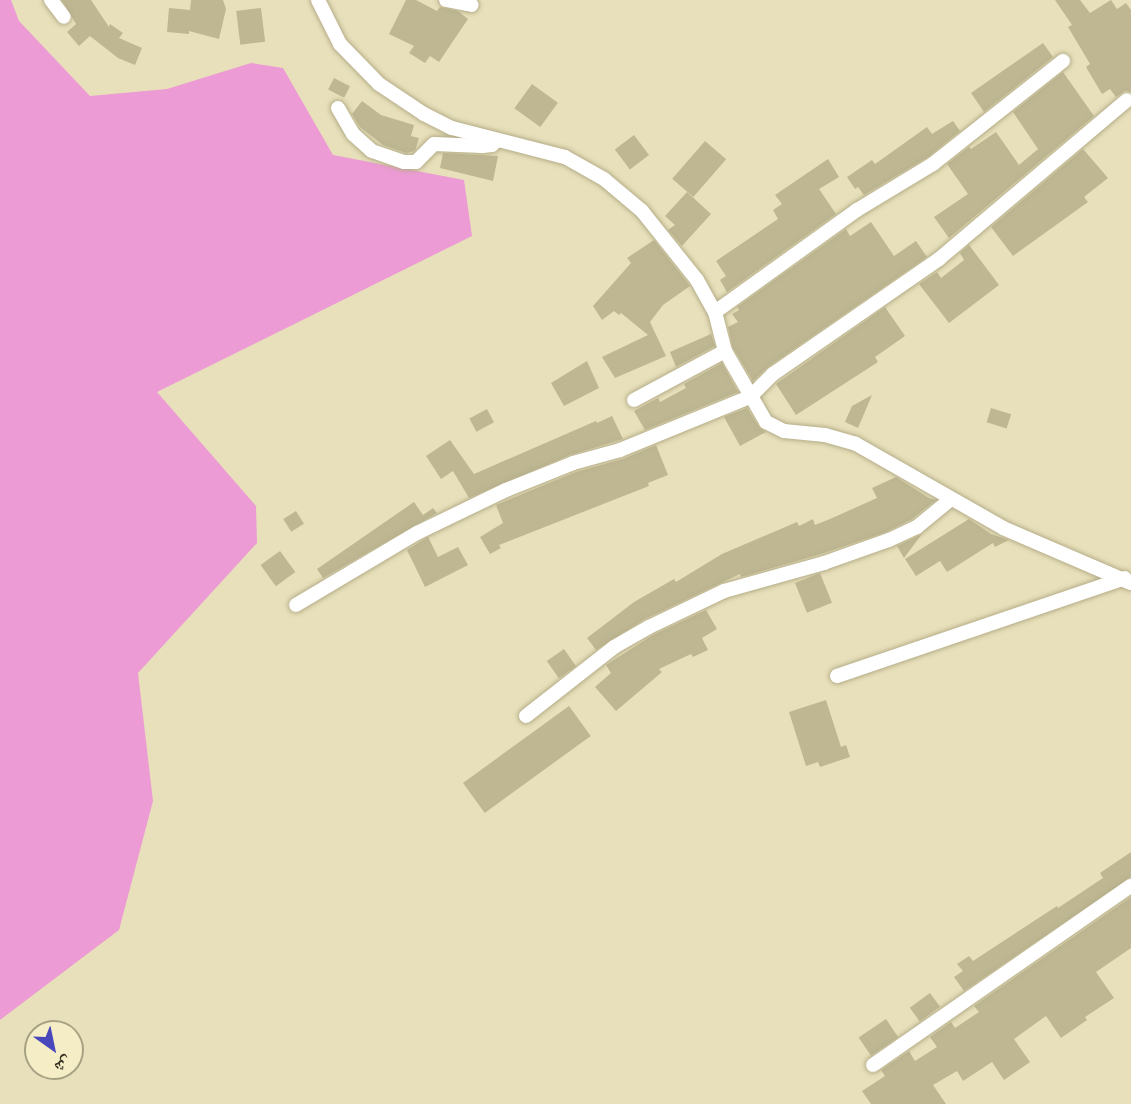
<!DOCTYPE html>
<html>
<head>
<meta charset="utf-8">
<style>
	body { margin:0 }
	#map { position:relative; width:1131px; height:1104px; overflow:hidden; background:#e7e0ba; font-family:"Sofia Sans Condensed","Noto Naskh Arabic",sans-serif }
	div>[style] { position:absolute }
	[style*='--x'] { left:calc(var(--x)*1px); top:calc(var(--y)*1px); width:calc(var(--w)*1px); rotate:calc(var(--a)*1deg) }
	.green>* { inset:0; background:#ec9bd4 }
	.building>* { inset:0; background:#beb792; transform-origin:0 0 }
	.roads { filter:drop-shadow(0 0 2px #b5ad89) drop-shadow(0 0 2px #b5ad89) }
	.minor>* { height:14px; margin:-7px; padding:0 7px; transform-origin:7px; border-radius:7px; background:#fff }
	span { translate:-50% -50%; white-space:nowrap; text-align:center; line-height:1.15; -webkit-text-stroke:4.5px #f4edc6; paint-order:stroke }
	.north { position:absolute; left:24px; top:1020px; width:60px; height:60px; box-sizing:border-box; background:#f4edc6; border:2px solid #a8a285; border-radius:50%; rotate:147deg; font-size:16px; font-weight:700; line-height:24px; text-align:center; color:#353223 }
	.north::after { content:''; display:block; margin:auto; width:21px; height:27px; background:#4a46bc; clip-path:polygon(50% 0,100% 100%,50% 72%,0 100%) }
</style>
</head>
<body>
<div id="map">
	<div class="green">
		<i style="clip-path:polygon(0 0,11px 0,19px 21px,90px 96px,167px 89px,251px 63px,283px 68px,333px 155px,464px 180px,472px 236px,157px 392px,256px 506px,257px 543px,138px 673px,153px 801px,119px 930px,0 1020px)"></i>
	</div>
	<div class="building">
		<i style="clip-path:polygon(62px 0,91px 0,109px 27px,110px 24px,123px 33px,119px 38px,142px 48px,135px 65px,118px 58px,90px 36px,79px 46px,67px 32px,76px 24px)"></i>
		<i style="clip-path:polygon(191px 0,223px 0,226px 9px,219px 39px,189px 31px,189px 34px,167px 32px,169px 8px,190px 10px)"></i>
		<i style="clip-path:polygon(406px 0,416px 0,437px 11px,440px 7px,458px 11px,468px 19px,439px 62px,430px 56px,425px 63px,409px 53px,414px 46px,389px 34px)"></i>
		<i style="clip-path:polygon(1055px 0,1080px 0,1090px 13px,1111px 0,1117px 9px,1126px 3px,1131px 10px,1131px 92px,1125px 91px,1116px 97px,1110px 89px,1102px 94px,1086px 67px,1090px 64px,1068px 27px,1072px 25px)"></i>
		<i style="left:261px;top:8px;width:34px;height:25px;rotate:83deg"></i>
		<i style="clip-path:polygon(1043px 43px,1053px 57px,984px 112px,971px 93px)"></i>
		<i style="clip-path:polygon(1063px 72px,1094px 116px,949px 238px,934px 217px,968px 194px,947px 164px,969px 147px,971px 149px,996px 132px,1019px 165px,1038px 149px,1013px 112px)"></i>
		<i style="left:334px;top:78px;width:18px;height:13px;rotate:27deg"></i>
		<i style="left:532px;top:84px;width:32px;height:30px;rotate:36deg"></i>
		<i style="clip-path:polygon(362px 101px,381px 115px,414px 125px,411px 136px,419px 138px,415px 151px,406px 153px,383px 145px,360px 127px,352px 114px)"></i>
		<i style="clip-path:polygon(953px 121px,960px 131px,928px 157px,864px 195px,858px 187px,855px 189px,847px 177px,872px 160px,875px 164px,927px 127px,932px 134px)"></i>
		<i style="left:634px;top:135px;width:25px;height:24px;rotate:53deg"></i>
		<i style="left:705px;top:141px;width:28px;height:50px;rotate:41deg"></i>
		<i style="clip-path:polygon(1083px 149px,1108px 178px,1084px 197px,1088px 202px,1013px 256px,991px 227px)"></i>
		<i style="clip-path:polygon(443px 153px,498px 156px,493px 181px,440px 168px)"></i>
		<i style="clip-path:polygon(828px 159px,839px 177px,819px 189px,836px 214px,727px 292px,720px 280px,726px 276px,716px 261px,778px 219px,773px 210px,782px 204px,775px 195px)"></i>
		<i style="clip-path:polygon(687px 192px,711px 214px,682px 246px,668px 230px,675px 225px,665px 216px)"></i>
		<i style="clip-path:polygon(871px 222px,894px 256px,916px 241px,927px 257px,768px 367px,753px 381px,733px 348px,728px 327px,738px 322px,732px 314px,739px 310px,737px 307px,846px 229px,850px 236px)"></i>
		<i style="clip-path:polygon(654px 240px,690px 286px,663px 305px,650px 322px,666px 356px,615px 378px,602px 357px,648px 335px,621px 313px,619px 315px,614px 311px,602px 320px,593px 306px,631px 263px,627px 258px)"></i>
		<i style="clip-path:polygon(969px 245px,999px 285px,949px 323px,919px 284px,937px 272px,941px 278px,964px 260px,960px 253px)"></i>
		<i style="clip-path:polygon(885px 307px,905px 336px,875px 357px,878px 362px,796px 415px,776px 384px)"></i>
		<i style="clip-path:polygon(711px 334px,715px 346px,676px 367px,670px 352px)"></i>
		<i style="clip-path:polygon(587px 361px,599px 388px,564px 406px,551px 383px)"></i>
		<i style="clip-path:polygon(722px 363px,738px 392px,645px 430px,634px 411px,658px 398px,660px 402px,686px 388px,684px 384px)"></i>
		<i style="clip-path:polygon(872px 395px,858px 428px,845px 422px,852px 406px)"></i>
		<i style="clip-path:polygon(747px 408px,759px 427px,766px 432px,740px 446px,724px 417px)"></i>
		<i style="left:991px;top:408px;width:21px;height:15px;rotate:17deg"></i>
		<i style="left:487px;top:409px;width:15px;height:20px;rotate:62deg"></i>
		<i style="clip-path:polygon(612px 416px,623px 439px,570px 455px,469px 498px,453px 471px,441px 479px,426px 456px,450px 440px,474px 474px,596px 421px,597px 423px)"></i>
		<i style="clip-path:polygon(656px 445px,668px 475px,648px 483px,649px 486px,499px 545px,501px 548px,490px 554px,480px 537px,503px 523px,496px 505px,576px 472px,623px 459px)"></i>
		<i style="clip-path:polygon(896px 477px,929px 498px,936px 500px,912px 519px,886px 532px,821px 554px,741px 577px,740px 574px,645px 619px,596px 650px,587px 638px,634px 602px,674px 579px,676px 582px,722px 554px,797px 522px,799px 526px,813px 519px,815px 525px,830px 519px,877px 498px,872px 488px)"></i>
		<i style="clip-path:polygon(414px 502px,423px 515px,433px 508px,437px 513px,323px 578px,317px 569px)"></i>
		<i style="left:296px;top:511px;width:15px;height:15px;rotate:58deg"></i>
		<i style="clip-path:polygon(969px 519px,991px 534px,1009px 540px,995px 547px,993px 543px,947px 572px,940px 561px,916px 576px,905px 559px)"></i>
		<i style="clip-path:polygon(922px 534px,904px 558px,897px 546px)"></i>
		<i style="clip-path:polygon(428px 537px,438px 557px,458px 547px,468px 565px,425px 587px,407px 550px)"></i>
		<i style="left:280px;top:551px;width:26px;height:24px;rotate:54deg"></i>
		<i style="left:820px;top:573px;width:32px;height:27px;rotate:68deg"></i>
		<i style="clip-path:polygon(706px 610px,717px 629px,702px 638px,708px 650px,693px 657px,691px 654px,659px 669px,662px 672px,616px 711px,595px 687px,611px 673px,606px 665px,653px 635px)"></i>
		<i style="left:564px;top:649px;width:21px;height:21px;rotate:55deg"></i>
		<i style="clip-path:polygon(826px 700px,841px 747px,846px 745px,850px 757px,820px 767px,818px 762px,806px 766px,789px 712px)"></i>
		<i style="left:569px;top:706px;width:37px;height:131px;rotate:54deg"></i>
		<i style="clip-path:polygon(1131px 852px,1131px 877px,964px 991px,954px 977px,963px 971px,957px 964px,969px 956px,973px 961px,1057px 906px,1058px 908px,1103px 878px,1100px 873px)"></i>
		<i style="clip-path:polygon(1131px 897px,1131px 948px,1096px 972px,1114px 998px,1085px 1017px,1087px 1020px,1061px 1038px,1046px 1016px,1014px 1039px,1030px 1062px,1004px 1080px,992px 1062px,963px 1081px,957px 1071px,933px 1085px,946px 1104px,871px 1104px,862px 1091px,885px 1076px,881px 1070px,909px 1051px,915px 1061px,937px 1047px,930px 1037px,951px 1022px,955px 1028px,979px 1012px,974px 1006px)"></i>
		<i style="left:930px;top:993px;width:17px;height:25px;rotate:54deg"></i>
		<i style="left:886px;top:1019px;width:22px;height:33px;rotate:56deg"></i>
	</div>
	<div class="roads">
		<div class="minor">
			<i style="--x:51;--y:0;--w:21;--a:53"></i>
			<i style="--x:318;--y:0;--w:49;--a:63.4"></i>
			<i style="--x:340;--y:44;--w:56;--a:45.7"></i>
			<i style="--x:379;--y:84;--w:54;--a:33.7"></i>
			<i style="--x:424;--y:114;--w:31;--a:27"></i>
			<i style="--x:452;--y:128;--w:117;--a:14.4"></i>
			<i style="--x:565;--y:157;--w:45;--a:29.4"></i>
			<i style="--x:604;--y:179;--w:50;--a:40.1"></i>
			<i style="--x:642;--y:211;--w:88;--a:51.4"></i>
			<i style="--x:697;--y:280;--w:37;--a:61"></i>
			<i style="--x:715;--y:312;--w:40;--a:75.6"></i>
			<i style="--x:725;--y:351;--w:82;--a:60"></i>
			<i style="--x:766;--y:422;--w:20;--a:27"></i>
			<i style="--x:784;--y:431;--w:41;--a:5.6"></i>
			<i style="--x:825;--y:435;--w:32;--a:16"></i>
			<i style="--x:856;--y:444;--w:169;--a:29.7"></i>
			<i style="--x:1003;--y:528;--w:139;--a:23.3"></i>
			<i style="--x:446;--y:0;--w:26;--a:11"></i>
			<i style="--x:338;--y:108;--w:30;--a:60"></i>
			<i style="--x:353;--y:134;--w:25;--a:42"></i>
			<i style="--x:372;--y:151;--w:34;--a:19"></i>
			<i style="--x:404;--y:162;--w:12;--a:0"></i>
			<i style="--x:416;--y:162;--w:25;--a:-45"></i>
			<i style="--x:434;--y:144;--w:48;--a:2.4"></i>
			<i style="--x:482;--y:146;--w:10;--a:-6"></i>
			<i style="--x:492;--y:145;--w:7;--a:-45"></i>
			<i style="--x:715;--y:312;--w:175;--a:-35.7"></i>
			<i style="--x:857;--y:210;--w:89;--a:-31.2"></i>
			<i style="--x:933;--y:164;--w:166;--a:-38.4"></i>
			<i style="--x:634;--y:400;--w:103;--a:-28.3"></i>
			<i style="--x:296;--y:605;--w:141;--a:-30.8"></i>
			<i style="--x:417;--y:533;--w:99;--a:-25.8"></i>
			<i style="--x:506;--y:490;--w:72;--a:-21.9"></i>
			<i style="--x:573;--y:463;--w:49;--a:-15.5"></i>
			<i style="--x:620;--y:450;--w:140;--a:-22.2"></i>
			<i style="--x:750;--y:397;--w:33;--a:-45"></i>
			<i style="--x:773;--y:374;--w:202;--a:-34.7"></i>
			<i style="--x:939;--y:259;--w:246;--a:-40.2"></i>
			<i style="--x:837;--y:676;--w:304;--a:-18.8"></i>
			<i style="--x:526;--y:716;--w:112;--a:-38.1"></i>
			<i style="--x:614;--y:647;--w:40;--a:-29.7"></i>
			<i style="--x:649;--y:627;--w:83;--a:-25.6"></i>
			<i style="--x:724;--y:591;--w:104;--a:-15.6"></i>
			<i style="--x:824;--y:563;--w:69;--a:-19.5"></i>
			<i style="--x:889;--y:540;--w:31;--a:-25"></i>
			<i style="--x:917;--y:527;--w:44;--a:-39.5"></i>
			<i style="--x:873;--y:1065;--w:314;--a:-34.8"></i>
		</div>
	</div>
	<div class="north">ش</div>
</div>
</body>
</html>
